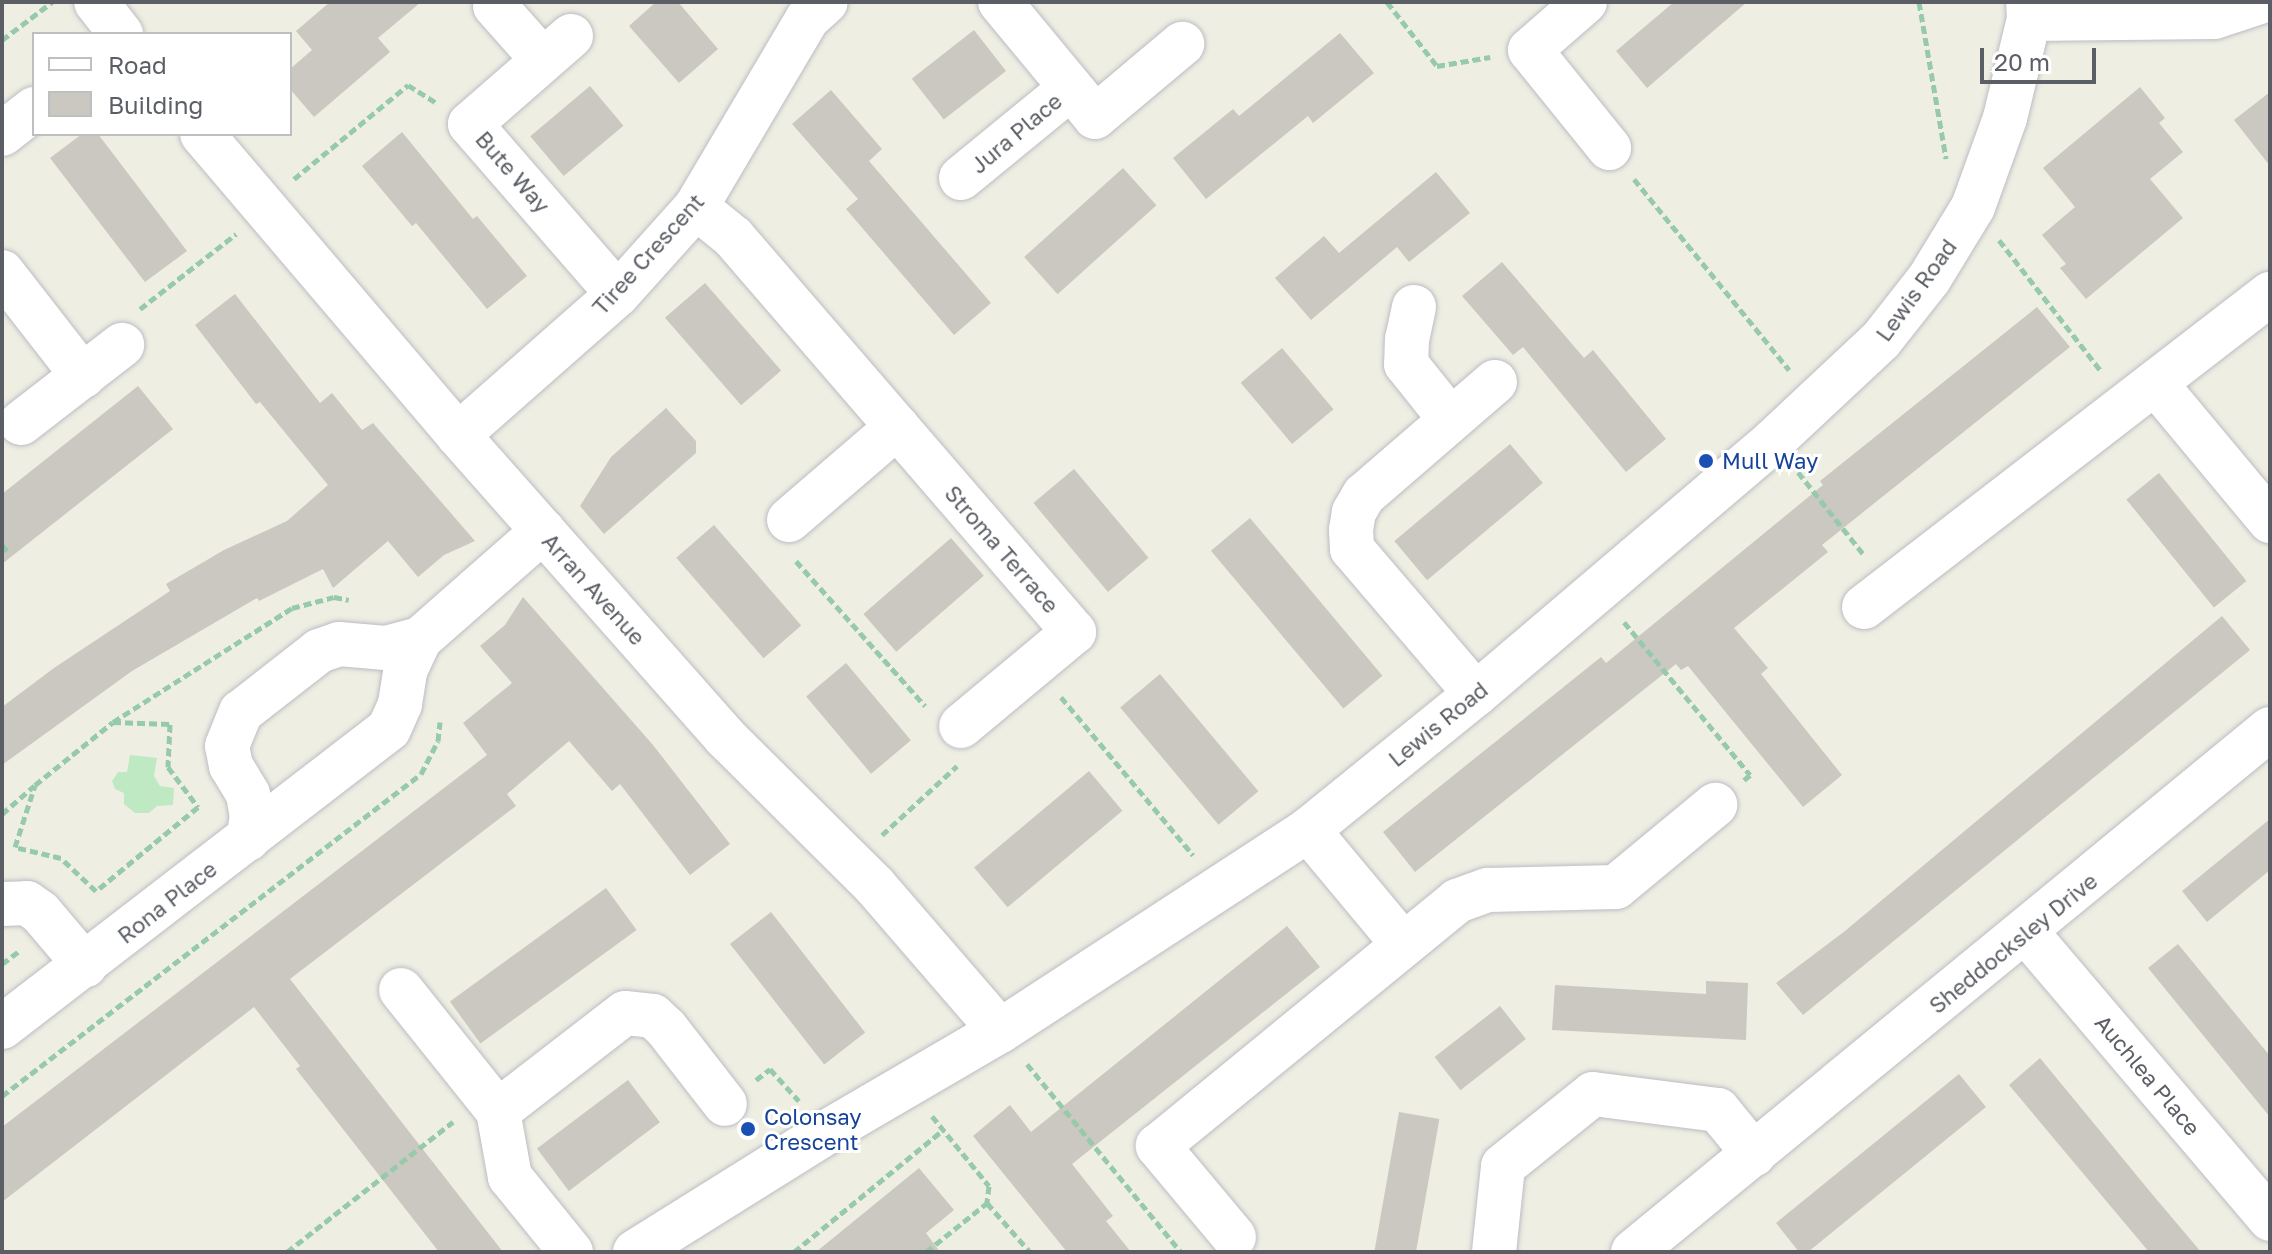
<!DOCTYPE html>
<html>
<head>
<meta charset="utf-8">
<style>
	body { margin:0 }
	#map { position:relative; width:2272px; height:1254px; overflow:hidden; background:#efeee3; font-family:"Golos Text",sans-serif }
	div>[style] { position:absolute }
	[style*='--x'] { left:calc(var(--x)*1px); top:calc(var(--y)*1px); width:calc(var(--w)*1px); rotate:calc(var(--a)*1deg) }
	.green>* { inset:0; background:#bee9c3 }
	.building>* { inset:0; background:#cac8c0; transform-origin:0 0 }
	.path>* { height:5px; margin-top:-2.5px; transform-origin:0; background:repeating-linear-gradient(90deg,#96caab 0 8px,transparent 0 12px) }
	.roads { filter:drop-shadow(0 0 2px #bbbdc3) drop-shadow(0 0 2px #bbbdc3) }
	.minor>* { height:44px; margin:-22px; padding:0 22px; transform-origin:22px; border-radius:22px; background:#fff }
	.dots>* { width:22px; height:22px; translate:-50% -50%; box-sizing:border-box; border:4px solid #fff; border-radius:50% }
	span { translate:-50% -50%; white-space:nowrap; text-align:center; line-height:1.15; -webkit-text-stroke:6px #fff; paint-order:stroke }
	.street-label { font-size:22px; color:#5b5e65 }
	.transit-label { font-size:22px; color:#164399 }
	.left { translate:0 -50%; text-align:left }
	.frame { position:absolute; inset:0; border:4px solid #5b5e65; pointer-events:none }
	.legend { position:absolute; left:32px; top:32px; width:260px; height:104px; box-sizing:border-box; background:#fff; border:2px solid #bdbfc1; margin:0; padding:10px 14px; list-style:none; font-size:24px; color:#5b5e65 }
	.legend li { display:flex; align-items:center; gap:16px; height:40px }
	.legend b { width:40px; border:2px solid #bdbfc1 }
	.scale { position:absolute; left:1980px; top:48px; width:116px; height:36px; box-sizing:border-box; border:4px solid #5b5e65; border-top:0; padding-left:10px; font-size:24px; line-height:28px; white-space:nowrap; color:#5b5e65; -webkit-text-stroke:6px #fff; paint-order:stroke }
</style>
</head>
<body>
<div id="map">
	<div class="green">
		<i style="clip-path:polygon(130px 755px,157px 758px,154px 776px,160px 786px,174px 788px,173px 805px,157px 806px,149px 813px,135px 813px,124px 804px,124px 793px,115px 789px,112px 781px,118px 772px,127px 772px)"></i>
	</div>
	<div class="building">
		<i style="clip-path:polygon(330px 2px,421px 2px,378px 38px,390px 52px,314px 117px,290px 89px,290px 69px,312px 50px,296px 31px)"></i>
		<i style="clip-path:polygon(656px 2px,678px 2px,718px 49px,679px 83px,629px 26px)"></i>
		<i style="clip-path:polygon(1674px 2px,1747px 2px,1647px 88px,1616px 51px)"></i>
		<i style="left:974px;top:30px;width:52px;height:79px;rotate:52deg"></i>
		<i style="clip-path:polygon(1340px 33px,1374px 73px,1313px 123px,1308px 116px,1206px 199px,1173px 158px,1233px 109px,1239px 116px)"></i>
		<i style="left:590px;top:86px;width:52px;height:78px;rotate:50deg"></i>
		<i style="clip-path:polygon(2140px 87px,2165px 118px,2159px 123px,2183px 152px,2150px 179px,2183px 218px,2086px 299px,2060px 268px,2066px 264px,2042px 235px,2075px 207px,2043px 168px)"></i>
		<i style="clip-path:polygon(831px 90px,882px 149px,869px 161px,991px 303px,954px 335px,846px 209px,858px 199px,792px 124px)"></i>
		<i style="clip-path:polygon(2270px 92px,2270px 166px,2234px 120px)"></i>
		<i style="clip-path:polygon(402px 132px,473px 219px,477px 216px,527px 276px,487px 309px,416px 223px,412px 226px,362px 166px)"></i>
		<i style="clip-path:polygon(82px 134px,98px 134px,187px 251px,145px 282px,50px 158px)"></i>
		<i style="left:1123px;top:168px;width:50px;height:133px;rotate:48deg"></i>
		<i style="clip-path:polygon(1436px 172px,1470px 213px,1409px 262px,1397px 247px,1311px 320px,1275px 278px,1324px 236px,1339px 253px)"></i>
		<i style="clip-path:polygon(1502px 262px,1584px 358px,1593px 350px,1666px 439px,1626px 472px,1523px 347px,1513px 355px,1462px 296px)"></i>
		<i style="left:705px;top:283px;width:116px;height:53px;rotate:49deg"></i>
		<i style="clip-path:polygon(235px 294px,320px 403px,332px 393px,362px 430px,373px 423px,475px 541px,444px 555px,418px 577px,388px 541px,333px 588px,323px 569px,259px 601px,257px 598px,132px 671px,2px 765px,2px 707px,54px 668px,170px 591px,166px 584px,224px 550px,287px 521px,328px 485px,260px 402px,256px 404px,195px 325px)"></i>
		<i style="clip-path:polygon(2037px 307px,2070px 347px,1822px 545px,1828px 552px,1734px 628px,1768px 668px,1761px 674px,1842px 775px,1803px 807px,1688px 666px,1681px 670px,1676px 664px,1415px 872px,1383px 832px,1601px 657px,1606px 663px,1823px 485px,1820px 481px)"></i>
		<i style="left:1282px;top:348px;width:80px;height:54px;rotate:50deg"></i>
		<i style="clip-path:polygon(138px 386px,173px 429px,2px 564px,2px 494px)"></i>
		<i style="clip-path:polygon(666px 408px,696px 441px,696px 453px,604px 534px,580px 506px,611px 457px)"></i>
		<i style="left:1510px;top:444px;width:51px;height:151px;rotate:50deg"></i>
		<i style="left:1074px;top:469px;width:116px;height:53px;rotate:50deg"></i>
		<i style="left:2159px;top:473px;width:139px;height:42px;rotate:51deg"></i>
		<i style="left:1250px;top:518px;width:206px;height:51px;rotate:50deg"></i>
		<i style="left:714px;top:525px;width:133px;height:50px;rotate:49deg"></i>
		<i style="left:951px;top:538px;width:50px;height:116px;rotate:49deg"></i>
		<i style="clip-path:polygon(523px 597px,653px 745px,730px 844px,690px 875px,620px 784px,612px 791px,569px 741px,507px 794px,516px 806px,290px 979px,503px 1252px,439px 1252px,296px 1069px,300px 1066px,254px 1007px,2px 1202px,2px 1127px,487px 755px,463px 723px,512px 683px,480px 646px,505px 625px)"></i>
		<i style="clip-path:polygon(2222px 616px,2250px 650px,1803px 1015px,1776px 983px,1845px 931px)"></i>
		<i style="left:846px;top:663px;width:101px;height:52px;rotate:50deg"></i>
		<i style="left:1160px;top:674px;width:153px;height:52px;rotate:50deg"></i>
		<i style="left:1089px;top:771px;width:52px;height:150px;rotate:50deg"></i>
		<i style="clip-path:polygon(2270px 819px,2270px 870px,2207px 922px,2182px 891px)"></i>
		<i style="left:606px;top:888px;width:52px;height:193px;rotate:54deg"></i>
		<i style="left:771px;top:912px;width:153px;height:52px;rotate:52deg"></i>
		<i style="clip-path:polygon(1287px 926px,1320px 967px,1072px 1164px,1113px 1216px,1106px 1221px,1131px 1252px,1067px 1252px,973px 1136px,1010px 1105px,1031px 1132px)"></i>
		<i style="clip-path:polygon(2178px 944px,2270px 1056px,2270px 1117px,2148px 968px)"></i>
		<i style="clip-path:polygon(1706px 981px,1748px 983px,1746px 1040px,1552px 1030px,1555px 985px,1706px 994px)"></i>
		<i style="left:1500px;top:1006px;width:42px;height:83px;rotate:52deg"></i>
		<i style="clip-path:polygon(2040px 1058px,2152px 1194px,2201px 1252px,2149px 1252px,2009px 1085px)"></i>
		<i style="clip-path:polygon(1959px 1074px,1986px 1107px,1808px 1252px,1799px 1252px,1776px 1223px)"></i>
		<i style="left:628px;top:1080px;width:53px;height:114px;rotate:53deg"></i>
		<i style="left:1399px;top:1112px;width:41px;height:141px;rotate:10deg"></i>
		<i style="clip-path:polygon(919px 1168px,954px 1210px,926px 1233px,940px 1252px,816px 1252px)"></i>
	</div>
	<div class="path">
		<i style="--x:1387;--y:2;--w:81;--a:52"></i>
		<i style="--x:1437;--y:66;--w:54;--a:-9.6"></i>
		<i style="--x:1919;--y:2;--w:159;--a:80.2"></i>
		<i style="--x:2;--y:40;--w:63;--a:-37.2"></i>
		<i style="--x:294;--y:179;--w:148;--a:-39.5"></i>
		<i style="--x:408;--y:85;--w:34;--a:32"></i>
		<i style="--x:1634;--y:179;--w:246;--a:50.9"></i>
		<i style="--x:1999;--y:240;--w:166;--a:52.1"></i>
		<i style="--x:140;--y:309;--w:122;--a:-38"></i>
		<i style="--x:1798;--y:472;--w:106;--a:51.5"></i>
		<i style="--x:2;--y:545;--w:9;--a:49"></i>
		<i style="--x:796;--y:561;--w:194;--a:48.3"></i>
		<i style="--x:1624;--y:622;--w:198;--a:50.5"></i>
		<i style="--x:1750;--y:775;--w:8;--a:140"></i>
		<i style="--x:1061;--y:697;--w:206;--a:50.1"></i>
		<i style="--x:113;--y:722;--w:212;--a:-32.5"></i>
		<i style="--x:292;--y:608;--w:43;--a:-14.7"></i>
		<i style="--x:334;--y:597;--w:15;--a:11"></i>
		<i style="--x:113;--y:722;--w:57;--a:2"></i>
		<i style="--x:170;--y:724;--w:43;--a:92.7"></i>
		<i style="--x:168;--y:767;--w:50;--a:53.1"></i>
		<i style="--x:198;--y:807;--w:132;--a:140.5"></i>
		<i style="--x:96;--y:891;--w:48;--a:-136.7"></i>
		<i style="--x:61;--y:858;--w:47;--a:-166.6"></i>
		<i style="--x:15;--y:847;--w:65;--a:-72.1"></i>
		<i style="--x:35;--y:785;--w:100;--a:-38.9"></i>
		<i style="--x:2;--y:814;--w:43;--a:-41.2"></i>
		<i style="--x:882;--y:835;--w:102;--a:-42.6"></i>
		<i style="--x:2;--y:964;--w:21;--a:-37"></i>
		<i style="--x:1027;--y:1064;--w:243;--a:50.7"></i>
		<i style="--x:756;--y:1080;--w:18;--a:-38"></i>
		<i style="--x:770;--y:1069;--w:43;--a:47.8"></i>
		<i style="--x:2;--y:1096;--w:528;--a:-37.54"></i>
		<i style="--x:421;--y:774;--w:37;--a:-63"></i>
		<i style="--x:438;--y:741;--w:19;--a:-84"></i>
		<i style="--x:932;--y:1116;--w:90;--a:50.8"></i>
		<i style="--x:989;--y:1186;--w:17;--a:97"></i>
		<i style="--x:987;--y:1203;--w:65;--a:48.7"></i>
		<i style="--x:287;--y:1252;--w:211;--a:-38.1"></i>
		<i style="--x:794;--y:1252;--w:193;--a:-39.3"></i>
		<i style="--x:926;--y:1252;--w:78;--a:-38.8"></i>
	</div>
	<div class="roads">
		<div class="minor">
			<i style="--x:96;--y:2;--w:41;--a:52"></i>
			<i style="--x:1000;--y:2;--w:149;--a:50.4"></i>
			<i style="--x:1095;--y:117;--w:114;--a:-40"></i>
			<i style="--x:1585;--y:2;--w:73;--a:138.9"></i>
			<i style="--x:1530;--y:50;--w:126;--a:51.1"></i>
			<i style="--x:495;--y:6;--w:72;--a:48.4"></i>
			<i style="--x:2029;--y:19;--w:185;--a:-0.6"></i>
			<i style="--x:2214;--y:17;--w:48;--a:-18.1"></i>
			<i style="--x:571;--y:36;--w:134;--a:138.9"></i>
			<i style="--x:470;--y:124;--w:225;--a:49"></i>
			<i style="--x:2;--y:134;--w:41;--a:-38"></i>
			<i style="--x:202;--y:134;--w:395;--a:49.6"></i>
			<i style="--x:458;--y:435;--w:403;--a:48.5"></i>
			<i style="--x:725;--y:737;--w:211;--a:44.8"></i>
			<i style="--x:875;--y:886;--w:191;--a:49.2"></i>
			<i style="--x:961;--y:178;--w:142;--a:-39.3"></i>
			<i style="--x:696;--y:207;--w:48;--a:39"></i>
			<i style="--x:733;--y:237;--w:522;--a:49.2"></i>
			<i style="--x:1074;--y:632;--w:147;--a:140.2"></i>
			<i style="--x:2;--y:272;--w:132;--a:52.1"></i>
			<i style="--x:1414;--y:307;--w:33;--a:102"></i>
			<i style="--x:1407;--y:339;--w:25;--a:92"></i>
			<i style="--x:1406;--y:364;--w:70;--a:51.3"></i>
			<i style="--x:2155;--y:383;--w:180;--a:50.2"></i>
			<i style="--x:21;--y:423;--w:128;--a:-37.7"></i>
			<i style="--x:458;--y:435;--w:213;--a:-41.4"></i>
			<i style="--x:618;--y:294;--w:117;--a:-48.1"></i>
			<i style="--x:696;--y:207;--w:218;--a:-59.4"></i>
			<i style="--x:807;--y:19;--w:25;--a:-42"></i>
			<i style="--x:789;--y:520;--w:143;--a:-40.7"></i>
			<i style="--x:1864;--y:607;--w:513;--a:-37.63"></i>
			<i style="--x:1476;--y:694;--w:191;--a:-130.5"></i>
			<i style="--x:1352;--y:549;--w:19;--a:-93"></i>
			<i style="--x:1351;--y:530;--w:18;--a:-81"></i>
			<i style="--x:1354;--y:512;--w:20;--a:-60"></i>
			<i style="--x:1364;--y:495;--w:173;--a:-40.8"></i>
			<i style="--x:1308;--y:830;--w:148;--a:50.2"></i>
			<i style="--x:248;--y:839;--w:22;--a:-80"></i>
			<i style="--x:252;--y:817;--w:23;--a:-100"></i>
			<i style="--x:248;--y:794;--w:33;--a:-121"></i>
			<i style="--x:231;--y:766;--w:20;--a:-101"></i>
			<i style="--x:227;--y:746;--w:37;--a:-68"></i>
			<i style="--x:241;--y:712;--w:99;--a:-38"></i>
			<i style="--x:319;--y:651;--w:21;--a:-19"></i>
			<i style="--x:339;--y:644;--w:47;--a:4.9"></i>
			<i style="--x:386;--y:648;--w:35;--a:-15"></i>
			<i style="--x:2;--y:904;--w:25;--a:-2"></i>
			<i style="--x:27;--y:903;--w:16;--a:35"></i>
			<i style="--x:40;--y:912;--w:70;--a:49.7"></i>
			<i style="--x:2026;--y:932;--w:377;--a:49.6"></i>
			<i style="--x:401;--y:990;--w:155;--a:51.3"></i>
			<i style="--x:2;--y:1027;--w:488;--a:-37.6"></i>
			<i style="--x:389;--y:729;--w:27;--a:-66"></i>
			<i style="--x:400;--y:704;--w:33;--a:-81"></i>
			<i style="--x:405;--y:671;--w:35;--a:-65"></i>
			<i style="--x:420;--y:639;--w:164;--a:-41.3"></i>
			<i style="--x:1234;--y:1237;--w:119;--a:-129.9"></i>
			<i style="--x:1158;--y:1146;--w:387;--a:-39.3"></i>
			<i style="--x:1457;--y:901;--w:33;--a:-20"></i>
			<i style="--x:1488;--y:890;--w:128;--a:-1.3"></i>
			<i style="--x:1616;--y:887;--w:129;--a:-39.6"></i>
			<i style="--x:571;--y:1252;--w:97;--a:-129.1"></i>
			<i style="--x:510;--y:1177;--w:67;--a:-100.3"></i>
			<i style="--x:498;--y:1111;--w:160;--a:-37.7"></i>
			<i style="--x:625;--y:1013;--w:28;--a:6"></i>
			<i style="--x:653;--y:1016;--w:18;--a:43"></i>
			<i style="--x:666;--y:1028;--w:96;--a:52.2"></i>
			<i style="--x:635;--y:1252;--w:226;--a:-32"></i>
			<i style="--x:827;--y:1132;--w:200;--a:-30.3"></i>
			<i style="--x:1000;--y:1031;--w:368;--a:-33.1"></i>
			<i style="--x:1308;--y:830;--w:216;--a:-39"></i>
			<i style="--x:1476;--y:694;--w:390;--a:-40.4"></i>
			<i style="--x:1773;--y:441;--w:148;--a:-43.1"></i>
			<i style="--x:1881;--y:340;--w:78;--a:-51.8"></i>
			<i style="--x:1929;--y:279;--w:84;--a:-58.6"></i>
			<i style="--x:1973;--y:207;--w:95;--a:-70.2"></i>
			<i style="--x:2005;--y:118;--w:102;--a:-76.4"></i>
			<i style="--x:2029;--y:19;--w:17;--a:-93"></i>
			<i style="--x:1494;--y:1252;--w:86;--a:-84"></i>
			<i style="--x:1503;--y:1166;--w:115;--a:-38.7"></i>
			<i style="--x:1593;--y:1094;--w:126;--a:7.3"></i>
			<i style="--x:1718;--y:1110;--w:57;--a:50.7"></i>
			<i style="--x:1633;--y:1252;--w:824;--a:-39.39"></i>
		</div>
	</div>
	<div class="dots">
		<i style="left:1706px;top:461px;background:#1a4fb4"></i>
		<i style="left:748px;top:1129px;background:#1a4fb4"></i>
	</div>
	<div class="street-label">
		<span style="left:1016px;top:133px;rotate:-40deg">Jura Place</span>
		<span style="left:513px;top:172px;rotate:49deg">Bute Way</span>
		<span style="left:648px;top:254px;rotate:-48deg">Tiree Crescent</span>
		<span style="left:1916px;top:290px;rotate:-54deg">Lewis Road</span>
		<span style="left:1002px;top:549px;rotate:49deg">Stroma Terrace</span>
		<span style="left:594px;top:589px;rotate:48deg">Arran Avenue</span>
		<span style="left:1438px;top:724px;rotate:-39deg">Lewis Road</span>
		<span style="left:167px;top:902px;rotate:-38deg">Rona Place</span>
		<span style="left:2013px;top:943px;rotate:-39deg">Sheddocksley Drive</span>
		<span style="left:2148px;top:1075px;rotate:50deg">Auchlea Place</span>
	</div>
	<div class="transit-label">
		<span class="left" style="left:1722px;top:461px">Mull Way</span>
		<span class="left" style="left:764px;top:1129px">Colonsay<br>Crescent</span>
	</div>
	<div class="frame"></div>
	<ul class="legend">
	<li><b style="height:10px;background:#fff"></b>Road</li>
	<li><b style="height:22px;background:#cac8c0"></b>Building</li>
	</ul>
	<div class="scale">20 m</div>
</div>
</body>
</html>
